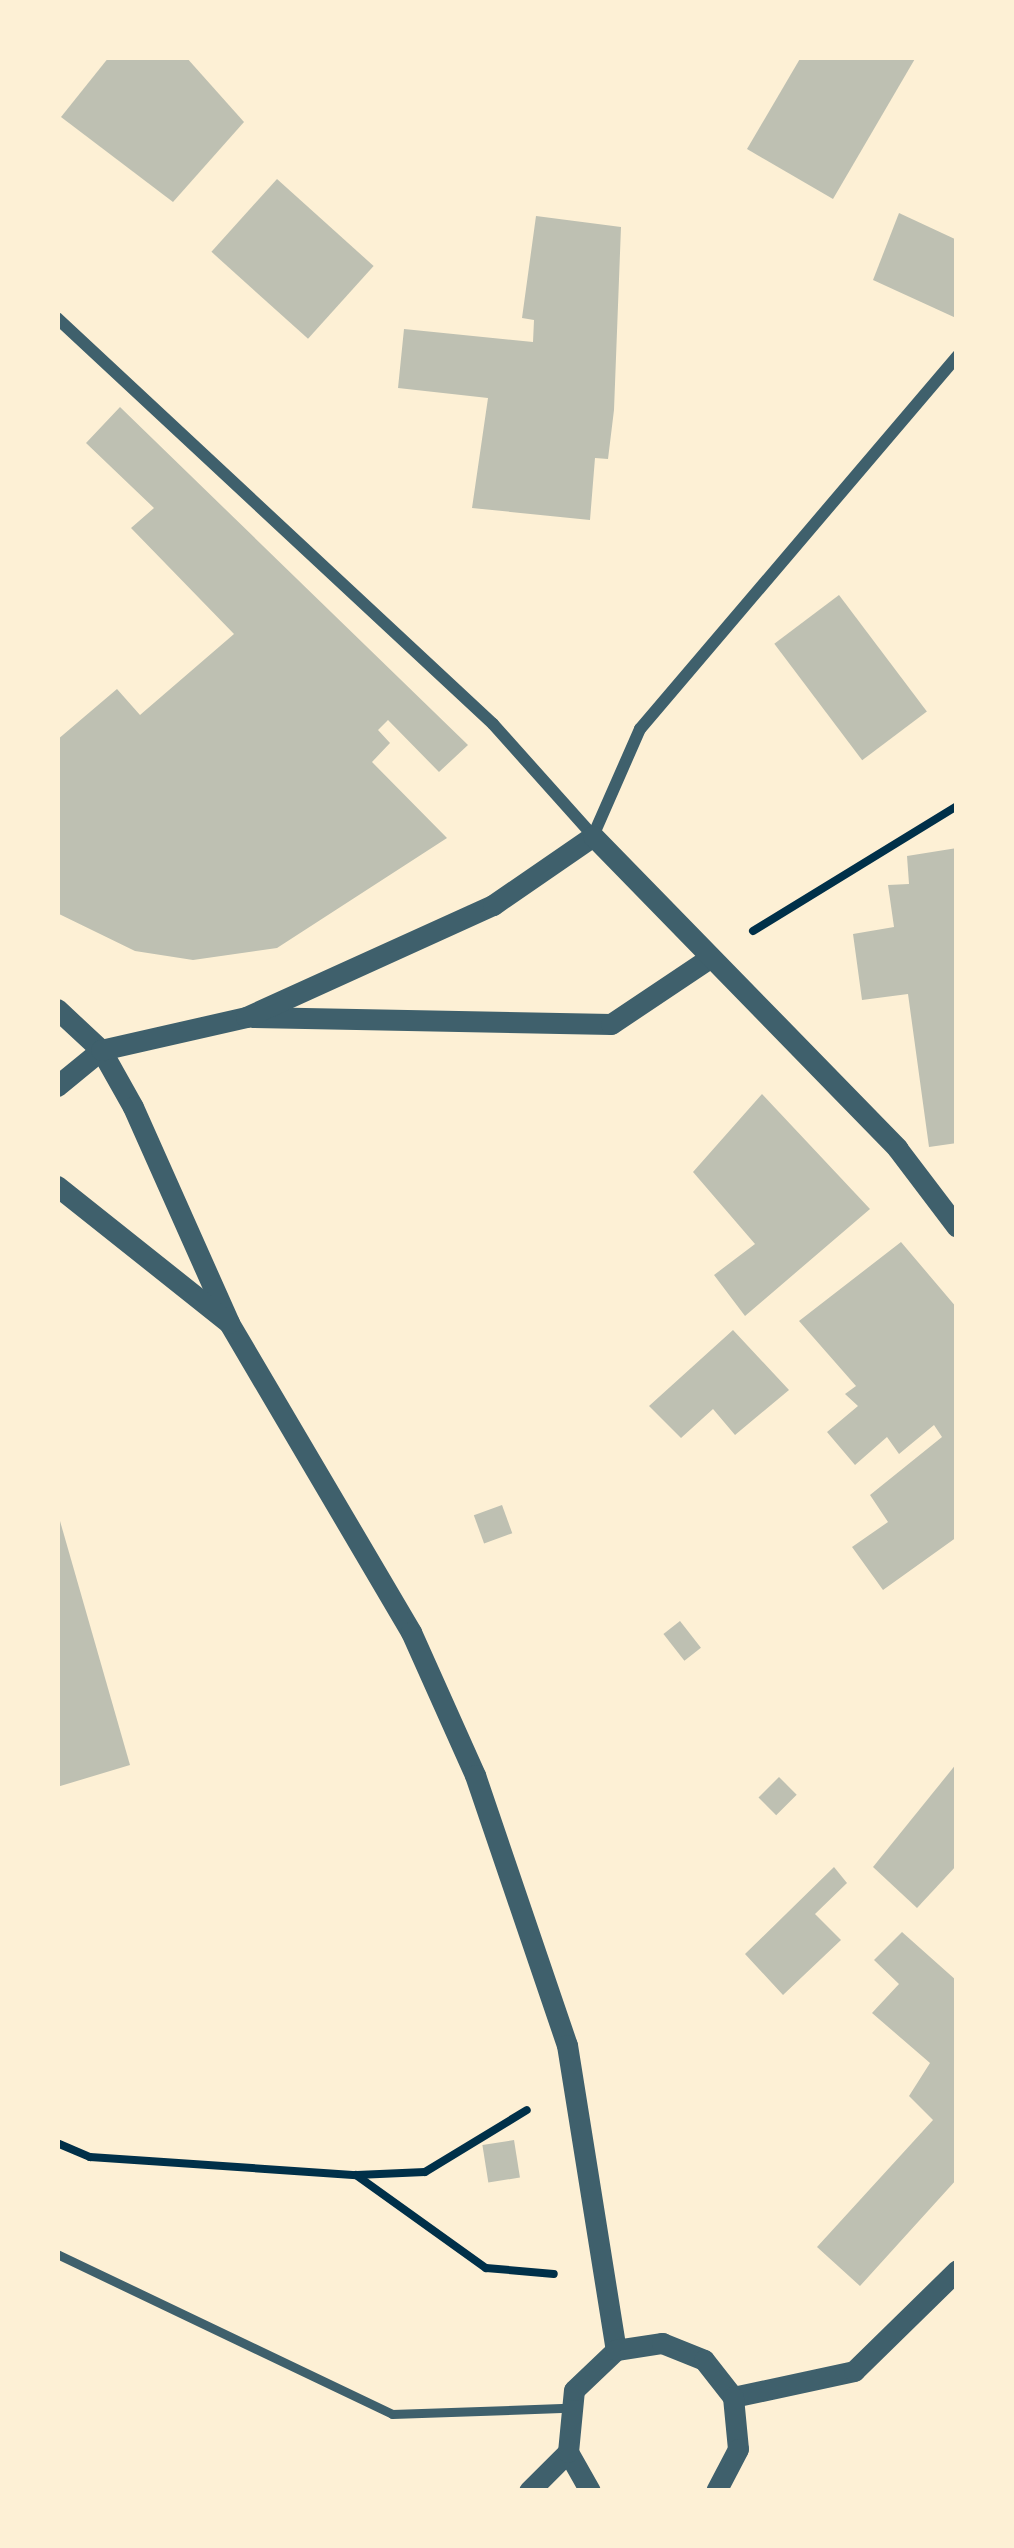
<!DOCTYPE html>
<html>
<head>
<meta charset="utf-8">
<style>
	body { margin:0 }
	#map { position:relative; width:1014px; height:2548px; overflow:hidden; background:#fdf0d5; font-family:"Space Grotesk",sans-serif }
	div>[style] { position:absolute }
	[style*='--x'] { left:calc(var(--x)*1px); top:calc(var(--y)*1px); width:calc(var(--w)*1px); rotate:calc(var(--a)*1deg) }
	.building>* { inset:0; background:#bec0b2; transform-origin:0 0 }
	.path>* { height:8px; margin:-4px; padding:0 4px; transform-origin:4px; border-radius:4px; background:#003049 }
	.service>* { height:9px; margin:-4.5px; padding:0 4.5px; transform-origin:4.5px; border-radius:4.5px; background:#3f606c }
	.minor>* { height:12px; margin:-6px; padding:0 6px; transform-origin:6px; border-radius:6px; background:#3f606c }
	.tertiary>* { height:21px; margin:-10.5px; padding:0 10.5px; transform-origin:10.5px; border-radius:10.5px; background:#3f606c }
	span { translate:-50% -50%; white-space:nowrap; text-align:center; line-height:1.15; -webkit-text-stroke:12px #fdf0d5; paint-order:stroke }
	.frame { position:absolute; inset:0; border:60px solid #fdf0d5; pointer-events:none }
</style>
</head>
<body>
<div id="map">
	<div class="building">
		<i style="clip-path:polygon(109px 57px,186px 57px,244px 122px,173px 202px,61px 117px)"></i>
		<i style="clip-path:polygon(801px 57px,916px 57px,833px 199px,747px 149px)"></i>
		<i style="left:277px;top:179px;width:130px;height:98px;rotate:42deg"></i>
		<i style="clip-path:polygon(899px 213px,957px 240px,956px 318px,873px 280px)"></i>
		<i style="clip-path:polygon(536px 216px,621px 227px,614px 410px,608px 459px,595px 458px,590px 520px,472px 508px,488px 398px,398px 388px,404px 329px,533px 342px,534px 320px,522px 318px)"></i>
		<i style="clip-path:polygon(120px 407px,468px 745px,439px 772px,388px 720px,378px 730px,390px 743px,372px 762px,447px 838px,277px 948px,193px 960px,135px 951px,57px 913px,57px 740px,117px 689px,140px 715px,234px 634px,131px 528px,154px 508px,86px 443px)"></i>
		<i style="left:839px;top:595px;width:146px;height:81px;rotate:53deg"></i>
		<i style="clip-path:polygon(957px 848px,957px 1143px,929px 1147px,908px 994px,862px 1000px,853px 934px,894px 927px,888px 885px,909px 884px,907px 856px)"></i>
		<i style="clip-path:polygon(762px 1094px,870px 1209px,745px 1316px,714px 1275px,755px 1244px,693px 1172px)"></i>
		<i style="clip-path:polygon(901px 1242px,957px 1308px,957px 1537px,883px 1590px,852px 1547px,888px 1522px,870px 1495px,942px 1437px,934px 1425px,899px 1454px,887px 1437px,855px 1465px,827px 1432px,858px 1406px,845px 1394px,856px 1386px,799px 1321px)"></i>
		<i style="clip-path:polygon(733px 1330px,789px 1390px,735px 1435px,713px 1409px,681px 1438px,649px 1406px)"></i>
		<i style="left:502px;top:1505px;width:30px;height:30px;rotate:70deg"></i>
		<i style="clip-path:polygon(58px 1514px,130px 1765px,57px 1787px,57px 1515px)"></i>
		<i style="left:680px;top:1621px;width:34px;height:21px;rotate:52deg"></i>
		<i style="clip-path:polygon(957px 1763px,957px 1865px,917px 1908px,873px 1867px)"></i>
		<i style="left:779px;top:1777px;width:25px;height:29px;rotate:45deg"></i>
		<i style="clip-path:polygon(834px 1867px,847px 1883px,815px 1914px,841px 1940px,783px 1995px,745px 1954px)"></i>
		<i style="clip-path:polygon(902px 1932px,957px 1981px,957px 2179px,860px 2286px,817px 2247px,933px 2120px,909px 2096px,930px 2063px,872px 2013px,899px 1984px,874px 1960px)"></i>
		<i style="left:514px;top:2140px;width:38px;height:32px;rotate:81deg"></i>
	</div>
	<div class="path">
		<i style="--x:753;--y:931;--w:239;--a:-31.5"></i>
		<i style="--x:57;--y:2143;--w:36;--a:23"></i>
		<i style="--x:90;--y:2157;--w:267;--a:3.9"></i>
		<i style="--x:356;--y:2175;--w:160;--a:35.6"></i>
		<i style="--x:486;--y:2268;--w:68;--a:5"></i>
		<i style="--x:357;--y:2175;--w:68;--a:-2.5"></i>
		<i style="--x:425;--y:2172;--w:119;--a:-31.3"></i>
	</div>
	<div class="service">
		<i style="--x:57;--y:2254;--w:371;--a:25.5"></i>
		<i style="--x:392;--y:2414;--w:176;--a:-2"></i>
	</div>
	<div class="minor">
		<i style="--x:57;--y:318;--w:596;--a:42.96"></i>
		<i style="--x:493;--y:724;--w:150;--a:48.2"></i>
		<i style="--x:593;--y:836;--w:117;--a:-66.3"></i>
		<i style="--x:640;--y:729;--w:490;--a:-49.6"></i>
	</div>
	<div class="tertiary">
		<i style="--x:57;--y:1009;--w:60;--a:43"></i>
		<i style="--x:101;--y:1050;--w:65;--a:60.7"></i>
		<i style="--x:133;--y:1107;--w:236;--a:66"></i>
		<i style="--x:229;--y:1323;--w:359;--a:59.5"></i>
		<i style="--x:411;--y:1632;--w:157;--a:65.9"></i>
		<i style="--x:475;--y:1775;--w:285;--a:71.2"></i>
		<i style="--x:567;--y:2045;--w:309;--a:80.9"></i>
		<i style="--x:252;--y:1017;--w:359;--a:1.1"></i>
		<i style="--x:611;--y:1024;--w:120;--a:-33.8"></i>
		<i style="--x:57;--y:1086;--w:57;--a:-39.3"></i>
		<i style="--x:101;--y:1050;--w:149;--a:-12.8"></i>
		<i style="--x:246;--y:1017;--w:271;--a:-24.4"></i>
		<i style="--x:493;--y:905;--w:121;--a:-34.6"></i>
		<i style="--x:593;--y:836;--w:436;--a:45.7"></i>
		<i style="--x:897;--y:1148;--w:99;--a:52.8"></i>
		<i style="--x:57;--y:1186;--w:220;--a:38.5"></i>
		<i style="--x:733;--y:2397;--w:124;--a:-12.1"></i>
		<i style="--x:854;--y:2371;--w:144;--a:-44.4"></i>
		<i style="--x:529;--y:2491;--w:55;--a:-45"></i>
		<i style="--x:590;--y:2491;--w:45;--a:-119.4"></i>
		<i style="--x:568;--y:2452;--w:62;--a:-84.5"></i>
		<i style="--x:574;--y:2390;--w:58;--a:-43.6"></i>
		<i style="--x:616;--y:2350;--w:47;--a:-8.7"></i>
		<i style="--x:662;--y:2343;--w:45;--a:22"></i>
		<i style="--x:704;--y:2360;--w:47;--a:51.9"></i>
		<i style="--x:733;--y:2397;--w:52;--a:84.5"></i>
		<i style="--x:738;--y:2449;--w:47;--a:117.6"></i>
	</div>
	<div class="frame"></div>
</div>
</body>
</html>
